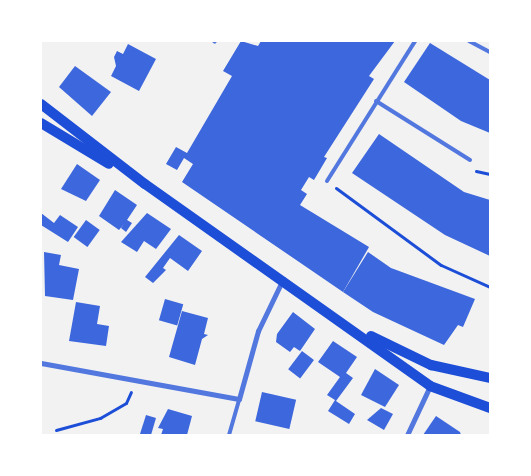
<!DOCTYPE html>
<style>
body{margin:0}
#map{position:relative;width:531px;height:476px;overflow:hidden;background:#f2f2f2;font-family:"Titillium Web",sans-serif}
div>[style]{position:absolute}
.building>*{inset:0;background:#3d67dc;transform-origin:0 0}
.path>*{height:3px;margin:-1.5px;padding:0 1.5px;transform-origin:1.5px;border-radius:1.5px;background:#1d4ed8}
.service>*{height:4px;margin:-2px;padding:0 2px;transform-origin:2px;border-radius:2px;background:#5277de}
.minor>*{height:5px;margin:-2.5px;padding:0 2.5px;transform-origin:2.5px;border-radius:2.5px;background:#5277de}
.secondary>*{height:10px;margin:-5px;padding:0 5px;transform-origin:5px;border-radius:5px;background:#1d4ed8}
span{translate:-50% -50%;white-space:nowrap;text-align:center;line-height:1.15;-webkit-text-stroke:4px #fff;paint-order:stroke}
.frame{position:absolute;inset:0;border:42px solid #fff;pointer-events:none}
</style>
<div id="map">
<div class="building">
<i style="clip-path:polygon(241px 41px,258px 46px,261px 41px,395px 41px,369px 76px,374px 79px,324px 157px,327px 158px,314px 180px,309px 177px,301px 190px,307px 194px,300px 205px,369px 247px,343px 292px,182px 182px,193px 164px,184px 158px,177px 170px,166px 164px,176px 147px,187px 153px,232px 76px,223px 71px)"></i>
<i style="clip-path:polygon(430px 43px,490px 80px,490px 133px,461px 121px,404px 82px)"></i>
<i style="clip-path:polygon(128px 44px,156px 59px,139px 91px,111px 76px,116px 66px,114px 57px,117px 51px,123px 54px)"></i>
<i style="clip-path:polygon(75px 66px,111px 92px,92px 116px,59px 87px)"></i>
<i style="clip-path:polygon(379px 134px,464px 192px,490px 200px,490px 256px,445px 235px,352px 173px)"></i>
<i style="clip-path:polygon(77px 164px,100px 180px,86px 201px,61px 189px)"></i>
<i style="clip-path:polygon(115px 190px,137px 205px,127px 220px,132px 223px,126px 232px,121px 228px,124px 224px,119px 230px,99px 216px)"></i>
<i style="clip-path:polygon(41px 213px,54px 223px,60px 215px,78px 227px,68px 242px,41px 225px)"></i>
<i style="clip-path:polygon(147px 213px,171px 229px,156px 249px,144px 241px,137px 252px,121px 242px)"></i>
<i style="left:86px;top:220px;width:17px;height:21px;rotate:36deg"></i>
<i style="clip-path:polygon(179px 235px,202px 251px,188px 271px,170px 258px,163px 268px,166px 270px,153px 283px,145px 277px)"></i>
<i style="clip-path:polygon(44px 252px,61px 255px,59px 265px,79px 269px,73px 300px,45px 296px)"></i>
<i style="clip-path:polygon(368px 252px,391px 268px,475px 299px,463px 327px,458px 325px,444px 345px,373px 312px,343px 292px)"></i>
<i style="left:165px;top:299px;width:19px;height:22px;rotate:16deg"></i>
<i style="clip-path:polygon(76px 302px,100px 306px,97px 324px,109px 326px,106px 346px,69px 341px)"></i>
<i style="clip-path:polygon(182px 311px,208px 318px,204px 334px,208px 335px,202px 339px,195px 365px,169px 357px)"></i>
<i style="clip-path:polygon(293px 312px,315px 329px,300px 351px,294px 347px,290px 352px,276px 342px,277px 334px)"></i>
<i style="clip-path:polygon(333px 341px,357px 357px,346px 373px,353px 378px,336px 401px,355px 414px,349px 424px,328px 411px,335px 400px,327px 395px,340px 377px,318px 362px)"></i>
<i style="left:302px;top:351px;width:15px;height:23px;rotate:37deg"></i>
<i style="clip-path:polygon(375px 369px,399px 385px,385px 407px,361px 395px)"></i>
<i style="left:262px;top:392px;width:35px;height:30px;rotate:13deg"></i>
<i style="clip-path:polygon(381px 408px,393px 414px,384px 430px,367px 420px)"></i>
<i style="clip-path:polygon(168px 409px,192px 416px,187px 435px,161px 435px,163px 429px,158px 428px)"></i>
<i style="clip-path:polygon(146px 415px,156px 418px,151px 435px,140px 434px)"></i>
<i style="clip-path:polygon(436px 416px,460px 432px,461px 435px,423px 435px)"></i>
</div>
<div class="path">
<i style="left:476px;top:171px;width:14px;rotate:12deg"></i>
<i style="left:336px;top:188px;width:130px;rotate:36.3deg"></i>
<i style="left:441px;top:265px;width:54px;rotate:24.2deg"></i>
<i style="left:56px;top:430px;width:46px;rotate:-15.3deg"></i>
<i style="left:100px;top:418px;width:30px;rotate:-30deg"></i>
<i style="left:126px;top:403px;width:12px;rotate:-66deg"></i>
</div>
<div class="service">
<i style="left:214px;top:41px;width:1px;rotate:45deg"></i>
<i style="left:469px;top:41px;width:24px;rotate:28deg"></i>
<i style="left:376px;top:101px;width:111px;rotate:32.1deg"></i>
<i style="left:327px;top:181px;width:165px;rotate:-57.8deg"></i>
<i style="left:229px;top:435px;width:37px;rotate:-74deg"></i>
</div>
<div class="minor">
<i style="left:41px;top:363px;width:201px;rotate:10.3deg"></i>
<i style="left:239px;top:399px;width:71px;rotate:-74.4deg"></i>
<i style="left:258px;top:331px;width:58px;rotate:-64.3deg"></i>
<i style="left:407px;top:435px;width:54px;rotate:-64.9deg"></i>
</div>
<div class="secondary">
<i style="left:41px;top:104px;width:131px;rotate:37.6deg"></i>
<i style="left:145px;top:184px;width:349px;rotate:35.3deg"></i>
<i style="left:430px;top:386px;width:64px;rotate:20.1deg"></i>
<i style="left:41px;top:123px;width:79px;rotate:31.1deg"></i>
<i style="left:371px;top:336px;width:67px;rotate:25.8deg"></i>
<i style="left:431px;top:365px;width:60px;rotate:12.4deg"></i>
</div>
<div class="frame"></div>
</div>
